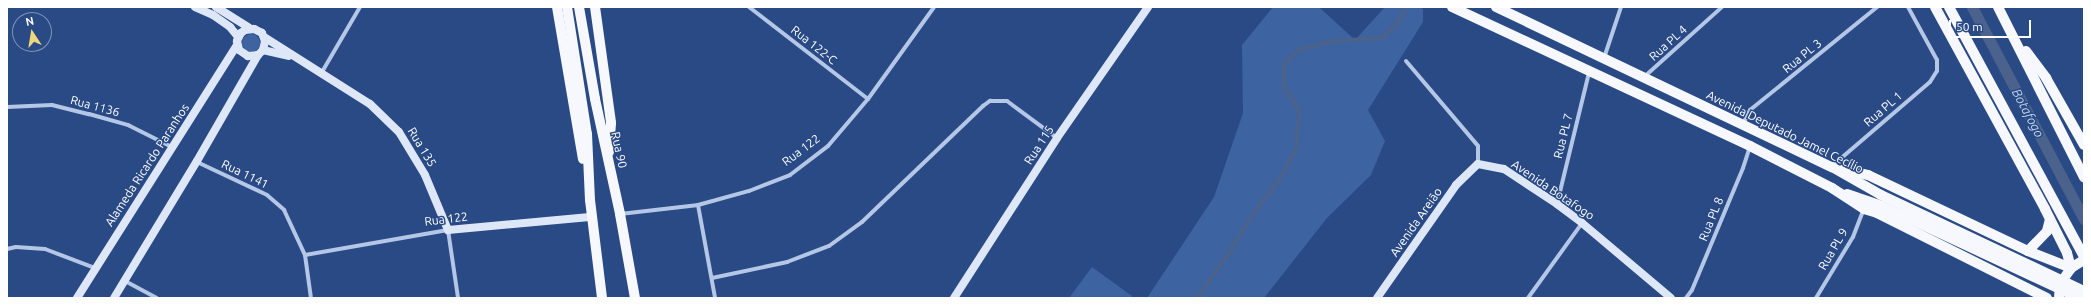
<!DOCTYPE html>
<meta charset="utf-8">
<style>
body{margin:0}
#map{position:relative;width:2091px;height:305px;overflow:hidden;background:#294a85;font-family:Ubuntu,sans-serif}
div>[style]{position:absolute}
.green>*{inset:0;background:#3e63a1}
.round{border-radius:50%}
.stream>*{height:3.5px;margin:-1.75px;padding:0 1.75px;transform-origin:1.75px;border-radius:1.75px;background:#4b628c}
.canal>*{height:11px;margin:-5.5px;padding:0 5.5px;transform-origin:5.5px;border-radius:5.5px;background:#4b628c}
.street>*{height:4px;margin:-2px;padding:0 2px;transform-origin:2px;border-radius:2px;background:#b4c7e7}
.secondary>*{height:8px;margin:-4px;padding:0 4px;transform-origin:4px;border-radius:4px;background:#dee7f7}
.primary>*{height:10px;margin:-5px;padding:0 5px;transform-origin:5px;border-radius:5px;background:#f6f8fe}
.primary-bridge>*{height:10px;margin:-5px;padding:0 5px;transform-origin:5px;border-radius:5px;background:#f6f8fe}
span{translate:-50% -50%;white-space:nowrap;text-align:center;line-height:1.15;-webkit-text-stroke:3px #294a85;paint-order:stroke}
.street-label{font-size:12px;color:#fff}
.water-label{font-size:13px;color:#c0d2ef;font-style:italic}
.frame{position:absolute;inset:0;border:8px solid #fff;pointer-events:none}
.north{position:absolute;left:12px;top:12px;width:40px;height:40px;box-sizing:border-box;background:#294a85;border:1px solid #7f92b6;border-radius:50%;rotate:348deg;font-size:11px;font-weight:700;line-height:16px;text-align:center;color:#fff}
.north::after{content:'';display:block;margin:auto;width:14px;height:18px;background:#eed67c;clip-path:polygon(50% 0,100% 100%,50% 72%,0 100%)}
.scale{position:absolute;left:1949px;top:20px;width:82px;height:18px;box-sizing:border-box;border:2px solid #fff;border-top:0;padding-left:5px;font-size:12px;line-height:14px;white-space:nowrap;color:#fff;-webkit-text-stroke:3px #294a85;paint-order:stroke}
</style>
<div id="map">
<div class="green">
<i style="clip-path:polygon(1273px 7px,1319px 7px,1355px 40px,1385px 7px,1419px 7px,1423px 9px,1423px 22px,1368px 110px,1385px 141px,1371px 175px,1327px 218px,1264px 298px,1147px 298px,1214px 197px,1243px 113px,1242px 45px)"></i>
<i class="round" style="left:242px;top:34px;width:18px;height:18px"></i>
<i style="clip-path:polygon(1092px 267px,1132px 296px,1130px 298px,1069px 298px)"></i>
</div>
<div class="stream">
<i style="left:1197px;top:298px;width:53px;rotate:-54.2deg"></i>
<i style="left:1228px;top:255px;width:48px;rotate:-58.6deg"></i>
<i style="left:1253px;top:214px;width:41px;rotate:-52deg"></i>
<i style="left:1278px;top:182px;width:38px;rotate:-61deg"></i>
<i style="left:1296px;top:149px;width:38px;rotate:-85deg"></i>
<i style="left:1299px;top:111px;width:28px;rotate:-122deg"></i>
<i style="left:1284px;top:87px;width:23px;rotate:-90deg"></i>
<i style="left:1284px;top:64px;width:21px;rotate:-43deg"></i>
<i style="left:1299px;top:50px;width:35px;rotate:-15deg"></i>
<i style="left:1333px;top:41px;width:49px;rotate:-3.5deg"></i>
<i style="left:1382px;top:38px;width:15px;rotate:-42deg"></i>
<i style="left:1393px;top:28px;width:25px;rotate:-56deg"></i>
</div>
<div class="canal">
<i style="left:1972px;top:7px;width:240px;rotate:62.2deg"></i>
</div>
<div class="street">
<i style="left:749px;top:7px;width:150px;rotate:37.7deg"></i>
<i style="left:1604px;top:58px;width:54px;rotate:-71.6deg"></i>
<i style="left:1406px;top:61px;width:111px;rotate:49.7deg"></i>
<i style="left:1478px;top:146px;width:18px;rotate:90deg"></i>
<i style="left:322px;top:72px;width:75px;rotate:-59.7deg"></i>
<i style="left:1644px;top:77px;width:105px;rotate:-41.9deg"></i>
<i style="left:7px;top:107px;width:45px;rotate:-2.5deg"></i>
<i style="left:52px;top:105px;width:38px;rotate:14deg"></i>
<i style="left:89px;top:114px;width:41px;rotate:15.8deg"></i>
<i style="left:128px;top:125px;width:49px;rotate:26.6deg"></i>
<i style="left:1743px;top:124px;width:16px;rotate:-63deg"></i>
<i style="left:1750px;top:110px;width:164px;rotate:-39deg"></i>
<i style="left:197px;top:162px;width:77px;rotate:25.2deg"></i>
<i style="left:267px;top:195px;width:23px;rotate:41deg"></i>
<i style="left:284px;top:210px;width:50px;rotate:65deg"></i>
<i style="left:305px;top:255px;width:43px;rotate:82.1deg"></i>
<i style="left:1832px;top:166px;width:129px;rotate:-40.6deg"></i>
<i style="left:1930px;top:82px;width:13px;rotate:-58deg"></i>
<i style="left:1937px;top:71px;width:11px;rotate:-90deg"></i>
<i style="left:1937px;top:60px;width:60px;rotate:-118.7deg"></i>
<i style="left:1557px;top:204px;width:135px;rotate:-76.3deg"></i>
<i style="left:698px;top:205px;width:95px;rotate:79.6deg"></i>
<i style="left:620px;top:214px;width:79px;rotate:-6.6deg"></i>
<i style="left:698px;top:205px;width:53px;rotate:-15.4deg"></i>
<i style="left:749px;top:191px;width:44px;rotate:-21.3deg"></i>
<i style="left:790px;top:175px;width:48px;rotate:-37.3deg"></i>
<i style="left:828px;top:146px;width:62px;rotate:-49.6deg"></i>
<i style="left:868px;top:99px;width:113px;rotate:-54.3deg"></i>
<i style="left:7px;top:249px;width:9px;rotate:-13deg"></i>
<i style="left:16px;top:247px;width:29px;rotate:4deg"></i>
<i style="left:45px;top:249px;width:53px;rotate:20.8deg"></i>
<i style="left:305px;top:255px;width:145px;rotate:-9.9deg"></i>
<i style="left:448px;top:230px;width:69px;rotate:81.6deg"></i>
<i style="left:712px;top:278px;width:77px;rotate:-12deg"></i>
<i style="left:787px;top:262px;width:45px;rotate:-20.9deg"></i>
<i style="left:829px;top:246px;width:41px;rotate:-36deg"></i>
<i style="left:862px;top:222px;width:168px;rotate:-43.8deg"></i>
<i style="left:983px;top:106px;width:9px;rotate:-36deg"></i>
<i style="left:990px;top:101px;width:17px"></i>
<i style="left:1007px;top:101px;width:62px;rotate:36.5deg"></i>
<i style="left:125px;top:281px;width:36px;rotate:28deg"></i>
<i style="left:1528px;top:298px;width:92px;rotate:-54.2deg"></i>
<i style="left:1686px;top:298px;width:10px;rotate:-53deg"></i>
<i style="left:1692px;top:290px;width:132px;rotate:-67.3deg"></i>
<i style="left:1743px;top:168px;width:23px;rotate:-72deg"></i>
<i style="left:1816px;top:298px;width:71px;rotate:-58.8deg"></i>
<i style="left:1853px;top:237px;width:30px;rotate:-69deg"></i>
</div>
<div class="secondary">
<i style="left:195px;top:7px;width:20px;rotate:24deg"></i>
<i style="left:213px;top:15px;width:21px;rotate:35deg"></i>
<i style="left:230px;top:27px;width:13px;rotate:51deg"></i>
<i style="left:216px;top:7px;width:39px;rotate:32deg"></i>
<i style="left:264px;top:37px;width:125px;rotate:32.3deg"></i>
<i style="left:370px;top:104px;width:40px;rotate:44deg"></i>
<i style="left:399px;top:132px;width:50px;rotate:58.8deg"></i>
<i style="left:425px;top:175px;width:60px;rotate:67.3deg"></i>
<i style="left:448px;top:230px;width:145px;rotate:-5.2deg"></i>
<i style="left:263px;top:50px;width:26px;rotate:13deg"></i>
<i style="left:77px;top:298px;width:299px;rotate:-57.7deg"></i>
<i style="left:114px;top:298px;width:160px;rotate:-58.8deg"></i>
<i style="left:197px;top:161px;width:122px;rotate:-60.1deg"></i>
<i style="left:258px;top:55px;width:7px;rotate:-45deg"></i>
<i style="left:263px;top:50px;width:9px;rotate:-77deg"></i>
<i style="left:265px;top:41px;width:9px;rotate:-111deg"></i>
<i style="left:262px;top:33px;width:9px;rotate:-153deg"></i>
<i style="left:254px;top:29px;width:9px;rotate:174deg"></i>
<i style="left:245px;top:30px;width:5px;rotate:143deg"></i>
<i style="left:241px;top:33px;width:9px;rotate:117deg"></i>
<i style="left:237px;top:41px;width:9px;rotate:77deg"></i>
<i style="left:239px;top:50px;width:11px;rotate:34deg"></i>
<i style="left:248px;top:56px;width:10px;rotate:-6deg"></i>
<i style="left:954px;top:298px;width:190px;rotate:-57.2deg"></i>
<i style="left:1057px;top:138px;width:160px;rotate:-55.2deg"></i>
<i style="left:1377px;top:298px;width:138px;rotate:-55deg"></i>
<i style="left:1456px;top:185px;width:30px;rotate:-44deg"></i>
<i style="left:1478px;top:164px;width:26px;rotate:11deg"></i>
<i style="left:1504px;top:169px;width:64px;rotate:33.4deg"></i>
<i style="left:1557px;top:204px;width:31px;rotate:37deg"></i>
<i style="left:1582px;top:223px;width:116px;rotate:40.1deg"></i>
</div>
<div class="primary">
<i style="left:557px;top:7px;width:154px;rotate:80.3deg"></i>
<i style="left:567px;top:7px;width:129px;rotate:81.1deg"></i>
<i style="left:587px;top:134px;width:66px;rotate:87.4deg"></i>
<i style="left:590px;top:200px;width:99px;rotate:83deg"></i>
<i style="left:579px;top:7px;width:93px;rotate:80.1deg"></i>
<i style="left:595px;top:99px;width:118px;rotate:77.7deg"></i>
<i style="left:620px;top:214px;width:85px;rotate:79.9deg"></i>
<i style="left:595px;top:7px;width:117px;rotate:82.1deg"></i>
<i style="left:611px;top:123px;width:29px;rotate:94deg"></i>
<i style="left:1452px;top:7px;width:329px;rotate:25deg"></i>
<i style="left:1750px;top:146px;width:92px;rotate:27.1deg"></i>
<i style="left:1832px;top:188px;width:38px;rotate:33deg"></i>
<i style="left:1864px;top:209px;width:14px;rotate:17deg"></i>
<i style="left:1877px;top:213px;width:190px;rotate:26.6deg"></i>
<i style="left:1496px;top:7px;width:372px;rotate:25.5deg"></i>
<i style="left:1832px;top:167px;width:56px;rotate:29.7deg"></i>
<i style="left:1935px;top:7px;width:230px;rotate:61.4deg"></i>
<i style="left:2045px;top:209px;width:49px;rotate:63.4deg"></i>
<i style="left:2067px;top:253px;width:16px;rotate:75deg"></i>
<i style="left:1949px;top:7px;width:284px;rotate:61.6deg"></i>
<i style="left:1998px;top:7px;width:191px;rotate:63.2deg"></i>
<i style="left:2026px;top:51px;width:34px;rotate:53deg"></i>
<i style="left:2046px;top:78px;width:77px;rotate:60.4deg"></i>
<i style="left:1844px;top:169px;width:25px;rotate:14deg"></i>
<i style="left:1868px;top:175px;width:177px;rotate:25.4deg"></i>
<i style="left:2028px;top:251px;width:46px;rotate:21.6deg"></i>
<i style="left:1847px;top:194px;width:37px;rotate:19deg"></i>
<i style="left:2028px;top:251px;width:28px;rotate:-46deg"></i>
<i style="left:2047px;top:231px;width:12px;rotate:-76deg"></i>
<i style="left:2059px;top:298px;width:14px;rotate:-86deg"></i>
<i style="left:2060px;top:284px;width:19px;rotate:-55deg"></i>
<i style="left:2071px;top:268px;width:15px;rotate:-32deg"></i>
</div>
<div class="primary-bridge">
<i style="left:1881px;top:195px;width:225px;rotate:25.3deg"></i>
<i style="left:1882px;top:206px;width:217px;rotate:25deg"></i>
</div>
<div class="street-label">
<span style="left:1668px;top:43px;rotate:-42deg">Rua PL 4</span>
<span style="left:814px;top:45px;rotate:38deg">Rua 122-C</span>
<span style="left:1802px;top:56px;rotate:-39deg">Rua PL 3</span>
<span style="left:95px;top:106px;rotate:15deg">Rua 1136</span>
<span style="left:1883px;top:109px;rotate:-41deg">Rua PL 1</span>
<span style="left:1785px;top:132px;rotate:26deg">Avenida Deputado Jamel Cecílio</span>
<span style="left:1563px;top:136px;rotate:-76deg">Rua PL 7</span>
<span style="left:1039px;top:145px;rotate:-57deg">Rua 115</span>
<span style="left:422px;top:147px;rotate:59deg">Rua 135</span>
<span style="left:619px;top:150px;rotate:78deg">Rua 90</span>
<span style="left:801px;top:150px;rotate:-37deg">Rua 122</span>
<span style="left:147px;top:165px;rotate:-57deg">Alameda Ricardo Paranhos</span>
<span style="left:245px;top:174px;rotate:26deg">Rua 1141</span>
<span style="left:1553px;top:190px;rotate:34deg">Avenida Botafogo</span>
<span style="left:446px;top:219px;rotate:-7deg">Rua 122</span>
<span style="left:1711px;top:219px;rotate:-68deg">Rua PL 8</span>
<span style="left:1416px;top:222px;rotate:-55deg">Avenida Areião</span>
<span style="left:1833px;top:249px;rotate:-60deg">Rua PL 9</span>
</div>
<div class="water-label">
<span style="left:2028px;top:113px;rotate:62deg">Botafogo</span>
</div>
<div class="frame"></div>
<div class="north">N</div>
<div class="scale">50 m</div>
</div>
